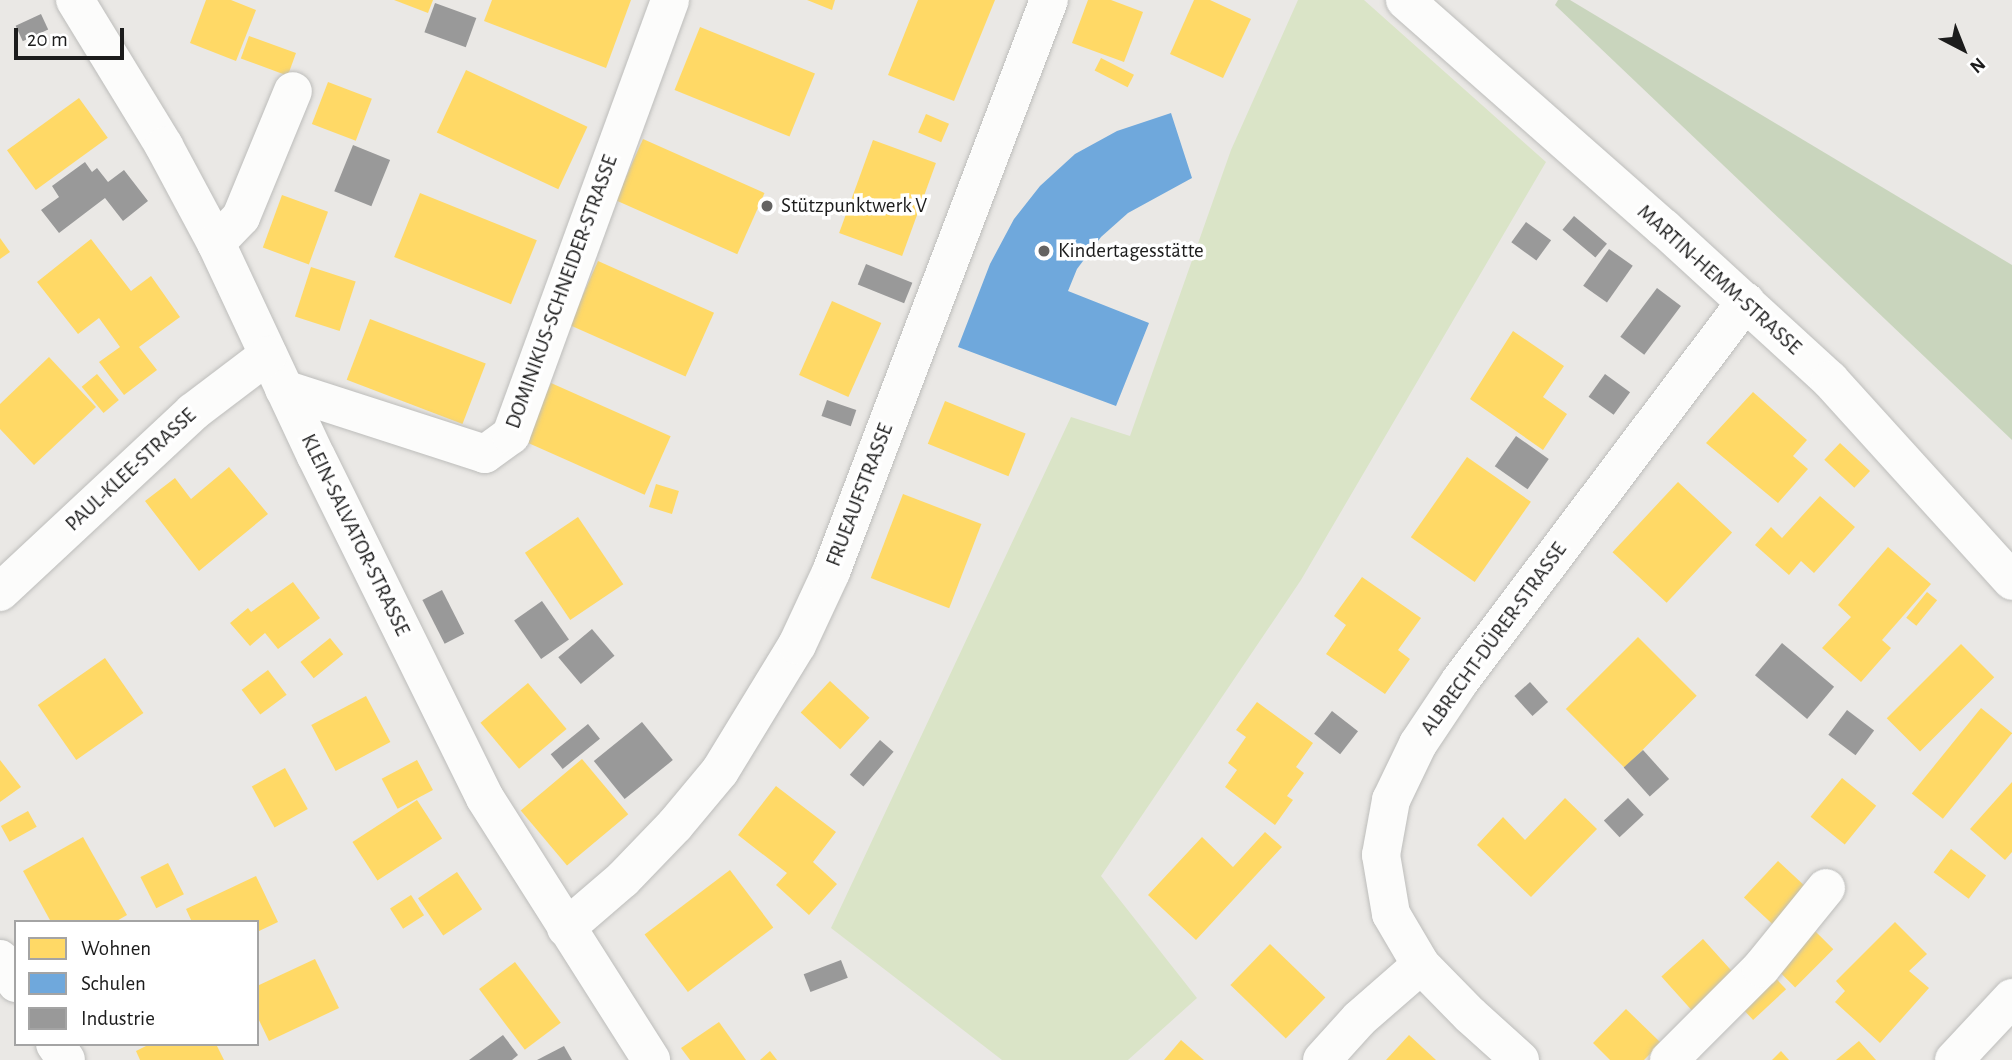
<!DOCTYPE html>
<meta charset="utf-8">
<style>
body{margin:0}
#map{position:relative;width:2012px;height:1060px;overflow:hidden;background:#eae8e5;font-family:"Alegreya Sans",sans-serif}
div>[style]{position:absolute}
.grass>*{inset:0;background:#dae4c7}
.forest>*{inset:0;background:#c9d5bd}
.homes>*{inset:0;background:#ffd966;transform-origin:0 0}
.schools>*{inset:0;background:#6fa8dc}
.industry>*{inset:0;background:#999;transform-origin:0 0}
.roads{filter:drop-shadow(0 0 2px #bdbdbb) drop-shadow(0 0 2px #bdbdbb)}
.minor>*{height:38px;margin:-19px;padding:0 19px;transform-origin:19px;border-radius:19px;background:#fcfcfb}
.dots>*{width:19px;height:19px;translate:-50% -50%;box-sizing:border-box;border:4px solid #fff;border-radius:50%}
span{translate:-50% -50%;white-space:nowrap;text-align:center;line-height:1.15;-webkit-text-stroke:7px #fff;paint-order:stroke}
.poi-label{font-size:21px;color:#1c1c1c}
.left{translate:0 -50%;text-align:left}
.street-label{font-size:21px;color:#1c1c1c}
.legend{position:absolute;left:14px;top:920px;width:245px;height:126px;box-sizing:border-box;background:#fff;border:2px solid #a4a4a4;margin:0;padding:9px 12px;list-style:none;font-size:21px;color:#1c1c1c}
.legend li{display:flex;align-items:center;gap:14px;height:35px}
.legend b{width:35px;border:2px solid #a4a4a4}
.north{position:absolute;left:1928px;top:14px;width:70px;height:70px;-webkit-text-stroke:5px #fff;paint-order:stroke;rotate:138deg;font-size:19px;font-weight:700;line-height:28px;text-align:center;color:#1c1c1c}
.north::after{content:'';display:block;margin:auto;width:24px;height:32px;background:#1c1c1c;clip-path:polygon(50% 0,100% 100%,50% 72%,0 100%)}
.scale{position:absolute;left:14px;top:28px;width:110px;height:32px;box-sizing:border-box;border:4px solid #1c1c1c;border-top:0;padding-left:9px;font-size:21px;line-height:24px;white-space:nowrap;color:#1c1c1c;-webkit-text-stroke:5px #fff;paint-order:stroke}
</style>
<div id="map">
<div class="grass">
<i style="clip-path:polygon(1298px 0,1364px 0,1546px 162px,1301px 580px,1101px 876px,1197px 998px,1128px 1060px,1002px 1060px,831px 928px,1071px 417px,1130px 436px,1231px 150px)"></i>
</div>
<div class="forest">
<i style="clip-path:polygon(1558px 0,1570px 0,2012px 265px,2012px 440px,1555px 5px)"></i>
</div>
<div class="homes">
<i style="clip-path:polygon(206px 0,231px 0,256px 10px,236px 61px,190px 43px)"></i>
<i style="clip-path:polygon(394px 0,433px 0,428px 13px)"></i>
<i style="clip-path:polygon(492px 0,631px 0,606px 68px,484px 21px)"></i>
<i style="clip-path:polygon(807px 0,835px 0,832px 10px)"></i>
<i style="clip-path:polygon(918px 0,995px 0,954px 101px,888px 75px)"></i>
<i style="clip-path:polygon(1088px 0,1111px 0,1143px 12px,1124px 62px,1072px 43px)"></i>
<i style="clip-path:polygon(1194px 0,1210px 0,1251px 19px,1223px 78px,1170px 54px)"></i>
<i style="left:700px;top:27px;width:124px;height:68px;rotate:22deg"></i>
<i style="left:249px;top:36px;width:50px;height:24px;rotate:20deg"></i>
<i style="left:1101px;top:58px;width:37px;height:14px;rotate:27deg"></i>
<i style="left:466px;top:70px;width:134px;height:69px;rotate:25deg"></i>
<i style="left:328px;top:82px;width:47px;height:45px;rotate:21deg"></i>
<i style="left:79px;top:98px;width:49px;height:89px;rotate:54deg"></i>
<i style="left:926px;top:114px;width:25px;height:20px;rotate:23deg"></i>
<i style="left:643px;top:139px;width:133px;height:67px;rotate:24deg"></i>
<i style="left:873px;top:140px;width:67px;height:99px;rotate:20deg"></i>
<i style="left:420px;top:193px;width:126px;height:69px;rotate:22deg"></i>
<i style="left:282px;top:195px;width:49px;height:56px;rotate:20deg"></i>
<i style="clip-path:polygon(0 238px,10px 252px,0 259px)"></i>
<i style="clip-path:polygon(91px 239px,131px 291px,151px 276px,180px 317px,139px 347px,157px 370px,124px 395px,99px 362px,120px 347px,99px 318px,78px 334px,37px 282px)"></i>
<i style="left:598px;top:261px;width:127px;height:70px;rotate:24deg"></i>
<i style="left:311px;top:267px;width:47px;height:52px;rotate:18deg"></i>
<i style="left:832px;top:301px;width:54px;height:81px;rotate:24deg"></i>
<i style="left:370px;top:319px;width:124px;height:65px;rotate:21deg"></i>
<i style="clip-path:polygon(1513px 331px,1564px 366px,1543px 397px,1567px 414px,1543px 450px,1470px 399px)"></i>
<i style="clip-path:polygon(49px 357px,96px 407px,34px 465px,0 429px,0 404px)"></i>
<i style="left:97px;top:374px;width:34px;height:20px;rotate:50deg"></i>
<i style="left:551px;top:383px;width:131px;height:64px;rotate:24deg"></i>
<i style="clip-path:polygon(1753px 392px,1807px 440px,1793px 456px,1808px 469px,1778px 503px,1706px 443px)"></i>
<i style="left:945px;top:401px;width:87px;height:46px;rotate:22deg"></i>
<i style="left:1840px;top:443px;width:41px;height:23px;rotate:43deg"></i>
<i style="left:1467px;top:457px;width:78px;height:98px;rotate:35deg"></i>
<i style="clip-path:polygon(229px 467px,268px 514px,199px 571px,145px 501px,175px 478px,191px 499px)"></i>
<i style="left:1678px;top:482px;width:74px;height:96px;rotate:43deg"></i>
<i style="left:656px;top:484px;width:24px;height:24px;rotate:17deg"></i>
<i style="left:903px;top:494px;width:84px;height:90px;rotate:21deg"></i>
<i style="clip-path:polygon(1820px 496px,1855px 527px,1814px 573px,1801px 561px,1789px 575px,1755px 545px,1771px 527px,1782px 538px)"></i>
<i style="left:578px;top:517px;width:81px;height:64px;rotate:56deg"></i>
<i style="clip-path:polygon(1888px 547px,1931px 584px,1882px 640px,1891px 648px,1861px 682px,1822px 648px,1851px 617px,1838px 605px)"></i>
<i style="clip-path:polygon(1362px 577px,1421px 618px,1398px 650px,1410px 659px,1385px 694px,1326px 654px,1346px 625px,1334px 616px)"></i>
<i style="clip-path:polygon(293px 582px,320px 618px,278px 649px,265px 633px,250px 646px,230px 623px,248px 608px,251px 612px)"></i>
<i style="left:1927px;top:592px;width:13px;height:33px;rotate:39deg"></i>
<i style="left:1638px;top:637px;width:83px;height:102px;rotate:45deg"></i>
<i style="left:330px;top:638px;width:21px;height:38px;rotate:51deg"></i>
<i style="left:1961px;top:644px;width:47px;height:105px;rotate:45deg"></i>
<i style="left:105px;top:658px;width:67px;height:82px;rotate:55deg"></i>
<i style="left:268px;top:670px;width:31px;height:33px;rotate:53deg"></i>
<i style="left:830px;top:681px;width:54px;height:43px;rotate:43deg"></i>
<i style="left:528px;top:683px;width:60px;height:62px;rotate:50deg"></i>
<i style="left:366px;top:696px;width:52px;height:62px;rotate:62deg"></i>
<i style="clip-path:polygon(1257px 702px,1313px 743px,1296px 767px,1304px 773px,1287px 796px,1293px 800px,1275px 825px,1225px 787px,1237px 770px,1228px 763px,1246px 737px,1236px 730px)"></i>
<i style="left:1981px;top:708px;width:40px;height:110px;rotate:39deg"></i>
<i style="left:582px;top:759px;width:72px;height:80px;rotate:50deg"></i>
<i style="clip-path:polygon(0 760px,21px 787px,0 802px)"></i>
<i style="left:417px;top:760px;width:34px;height:40px;rotate:62deg"></i>
<i style="left:285px;top:768px;width:47px;height:38px;rotate:61deg"></i>
<i style="left:1842px;top:778px;width:44px;height:50px;rotate:39deg"></i>
<i style="clip-path:polygon(2012px 782px,2012px 852px,2005px 860px,1970px 829px)"></i>
<i style="clip-path:polygon(776px 786px,836px 832px,813px 862px,837px 884px,809px 915px,776px 885px,787px 873px,738px 835px)"></i>
<i style="clip-path:polygon(1565px 798px,1597px 829px,1531px 897px,1477px 845px,1503px 817px,1525px 840px)"></i>
<i style="left:417px;top:800px;width:46px;height:77px;rotate:57deg"></i>
<i style="left:28px;top:811px;width:18px;height:31px;rotate:61deg"></i>
<i style="clip-path:polygon(1265px 832px,1282px 847px,1196px 940px,1148px 895px,1202px 837px,1233px 867px)"></i>
<i style="clip-path:polygon(83px 837px,127px 915px,115px 922px,51px 922px,23px 871px)"></i>
<i style="left:1951px;top:849px;width:44px;height:29px;rotate:37deg"></i>
<i style="left:1778px;top:861px;width:47px;height:50px;rotate:43deg"></i>
<i style="left:168px;top:863px;width:35px;height:31px;rotate:63deg"></i>
<i style="left:730px;top:870px;width:72px;height:107px;rotate:53deg"></i>
<i style="left:457px;top:872px;width:45px;height:47px;rotate:56deg"></i>
<i style="clip-path:polygon(256px 876px,278px 922px,257px 932px,257px 922px,192px 922px,186px 909px)"></i>
<i style="left:411px;top:895px;width:24px;height:25px;rotate:57deg"></i>
<i style="clip-path:polygon(1895px 922px,1927px 954px,1909px 971px,1929px 988px,1880px 1043px,1835px 1002px,1845px 991px,1836px 981px)"></i>
<i style="left:1810px;top:926px;width:33px;height:54px;rotate:45deg"></i>
<i style="left:1703px;top:939px;width:47px;height:56px;rotate:48deg"></i>
<i style="left:1270px;top:944px;width:77px;height:57px;rotate:44deg"></i>
<i style="clip-path:polygon(315px 959px,339px 1008px,269px 1041px,257px 1016px,257px 986px)"></i>
<i style="left:515px;top:962px;width:76px;height:45px;rotate:53deg"></i>
<i style="left:1769px;top:971px;width:25px;height:45px;rotate:47deg"></i>
<i style="clip-path:polygon(1626px 1009px,1661px 1043px,1644px 1060px,1610px 1060px,1593px 1043px)"></i>
<i style="clip-path:polygon(719px 1022px,746px 1060px,690px 1060px,681px 1048px)"></i>
<i style="clip-path:polygon(1409px 1035px,1436px 1060px,1386px 1060px)"></i>
<i style="clip-path:polygon(1181px 1040px,1204px 1060px,1164px 1060px)"></i>
<i style="clip-path:polygon(1859px 1041px,1876px 1060px,1836px 1060px)"></i>
<i style="clip-path:polygon(150px 1044px,216px 1044px,224px 1060px,140px 1060px,136px 1051px)"></i>
<i style="clip-path:polygon(770px 1051px,777px 1060px,760px 1060px)"></i>
<i style="clip-path:polygon(1781px 1051px,1789px 1060px,1772px 1060px)"></i>
</div>
<div class="schools">
<i style="clip-path:polygon(1171px 113px,1192px 178px,1128px 213px,1101px 237px,1077px 269px,1068px 291px,1149px 323px,1116px 406px,958px 347px,990px 264px,1014px 219px,1040px 186px,1075px 154px,1117px 131px)"></i>
</div>
<div class="industry">
<i style="left:435px;top:3px;width:44px;height:31px;rotate:20deg"></i>
<i style="left:41px;top:14px;width:17px;height:28px;rotate:65deg"></i>
<i style="left:353px;top:145px;width:40px;height:50px;rotate:22deg"></i>
<i style="clip-path:polygon(85px 162px,92px 172px,97px 168px,108px 182px,124px 170px,148px 201px,123px 221px,105px 198px,59px 233px,41px 210px,59px 197px,52px 186px)"></i>
<i style="left:1574px;top:216px;width:43px;height:18px;rotate:40deg"></i>
<i style="left:1526px;top:222px;width:31px;height:25px;rotate:36deg"></i>
<i style="left:1609px;top:249px;width:29px;height:45px;rotate:35deg"></i>
<i style="left:866px;top:264px;width:50px;height:22px;rotate:22deg"></i>
<i style="left:1657px;top:288px;width:30px;height:61px;rotate:37deg"></i>
<i style="left:1605px;top:374px;width:31px;height:28px;rotate:36deg"></i>
<i style="left:827px;top:400px;width:31px;height:17px;rotate:19deg"></i>
<i style="left:1516px;top:436px;width:40px;height:37px;rotate:35deg"></i>
<i style="left:442px;top:590px;width:49px;height:22px;rotate:63deg"></i>
<i style="left:542px;top:601px;width:47px;height:34px;rotate:55deg"></i>
<i style="left:592px;top:629px;width:35px;height:44px;rotate:50deg"></i>
<i style="left:1782px;top:643px;width:68px;height:42px;rotate:40deg"></i>
<i style="left:1530px;top:682px;width:27px;height:21px;rotate:48deg"></i>
<i style="left:1847px;top:710px;width:34px;height:31px;rotate:37deg"></i>
<i style="left:1332px;top:711px;width:33px;height:29px;rotate:38deg"></i>
<i style="left:642px;top:722px;width:49px;height:62px;rotate:51deg"></i>
<i style="left:588px;top:724px;width:19px;height:48px;rotate:51deg"></i>
<i style="left:880px;top:740px;width:18px;height:46px;rotate:41deg"></i>
<i style="left:1643px;top:750px;width:39px;height:26px;rotate:48deg"></i>
<i style="left:1628px;top:798px;width:23px;height:33px;rotate:47deg"></i>
<i style="left:841px;top:960px;width:19px;height:40px;rotate:69deg"></i>
<i style="clip-path:polygon(503px 1035px,518px 1055px,512px 1060px,469px 1060px)"></i>
<i style="clip-path:polygon(564px 1046px,572px 1060px,537px 1060px)"></i>
</div>
<div class="roads">
<div class="minor">
<i style="left:75px;top:0;width:171px;rotate:58.6deg"></i>
<i style="left:164px;top:146px;width:110px;rotate:61.8deg"></i>
<i style="left:216px;top:243px;width:235px;rotate:64.9deg"></i>
<i style="left:316px;top:456px;width:381px;rotate:63.7deg"></i>
<i style="left:485px;top:798px;width:310px;rotate:57.6deg"></i>
<i style="left:1405px;top:0;width:345px;rotate:41.4deg"></i>
<i style="left:1664px;top:228px;width:225px;rotate:42.5deg"></i>
<i style="left:1830px;top:380px;width:271px;rotate:47.8deg"></i>
<i style="left:216px;top:243px;width:36px;rotate:-46deg"></i>
<i style="left:241px;top:217px;width:136px;rotate:-67.6deg"></i>
<i style="left:284px;top:389px;width:211px;rotate:17.9deg"></i>
<i style="left:485px;top:454px;width:32px;rotate:-36deg"></i>
<i style="left:511px;top:435px;width:463px;rotate:-69.9deg"></i>
<i style="left:0;top:592px;width:264px;rotate:-43deg"></i>
<i style="left:193px;top:412px;width:94px;rotate:-37.2deg"></i>
<i style="left:566px;top:928px;width:75px;rotate:-40.7deg"></i>
<i style="left:623px;top:879px;width:75px;rotate:-46.1deg"></i>
<i style="left:675px;top:825px;width:70px;rotate:-50.2deg"></i>
<i style="left:720px;top:771px;width:148px;rotate:-58.6deg"></i>
<i style="left:797px;top:645px;width:81px;rotate:-65deg"></i>
<i style="left:831px;top:572px;width:612px;rotate:-69.14deg"></i>
<i style="left:0;top:959px;width:29px;rotate:56deg"></i>
<i style="left:55px;top:1044px;width:19px;rotate:55deg"></i>
<i style="left:1322px;top:1060px;width:55px;rotate:-47.9deg"></i>
<i style="left:1359px;top:1019px;width:82px;rotate:-41.1deg"></i>
<i style="left:1520px;top:1060px;width:67px;rotate:-138deg"></i>
<i style="left:1470px;top:1015px;width:70px;rotate:-134.4deg"></i>
<i style="left:1421px;top:965px;width:59px;rotate:-120.5deg"></i>
<i style="left:1391px;top:914px;width:60px;rotate:-99.6deg"></i>
<i style="left:1381px;top:855px;width:56px;rotate:-79.7deg"></i>
<i style="left:1391px;top:800px;width:62px;rotate:-64.3deg"></i>
<i style="left:1418px;top:744px;width:76px;rotate:-56.3deg"></i>
<i style="left:1460px;top:681px;width:475px;rotate:-53deg"></i>
<i style="left:1669px;top:1060px;width:130px;rotate:-45deg"></i>
<i style="left:1761px;top:968px;width:103px;rotate:-50.9deg"></i>
<i style="left:1954px;top:1060px;width:85px;rotate:-46.9deg"></i>
</div>
</div>
<div class="dots">
<i style="left:767px;top:206px;background:#646362"></i>
<i style="left:1044px;top:251px;background:#646362"></i>
</div>
<div class="poi-label">
<span class="left" style="left:781px;top:206px">Stützpunktwerk V</span>
<span class="left" style="left:1058px;top:251px">Kindertagesstätte</span>
</div>
<div class="street-label">
<span style="left:1719px;top:280px;rotate:42deg">MARTIN-HEMM-STRASSE</span>
<span style="left:562px;top:292px;rotate:-70deg">DOMINIKUS-SCHNEIDER-STRASSE</span>
<span style="left:131px;top:470px;rotate:-43deg">PAUL-KLEE-STRASSE</span>
<span style="left:860px;top:495px;rotate:-69deg">FRUEAUFSTRASSE</span>
<span style="left:355px;top:535px;rotate:64deg">KLEIN-SALVATOR-STRASSE</span>
<span style="left:1494px;top:639px;rotate:-54deg">ALBRECHT-DÜRER-STRASSE</span>
</div>
<ul class="legend">
<li><b style="height:19px;background:#ffd966"></b>Wohnen</li>
<li><b style="height:19px;background:#6fa8dc"></b>Schulen</li>
<li><b style="height:19px;background:#999"></b>Industrie</li>
</ul>
<div class="north">N</div>
<div class="scale">20 m</div>
</div>
